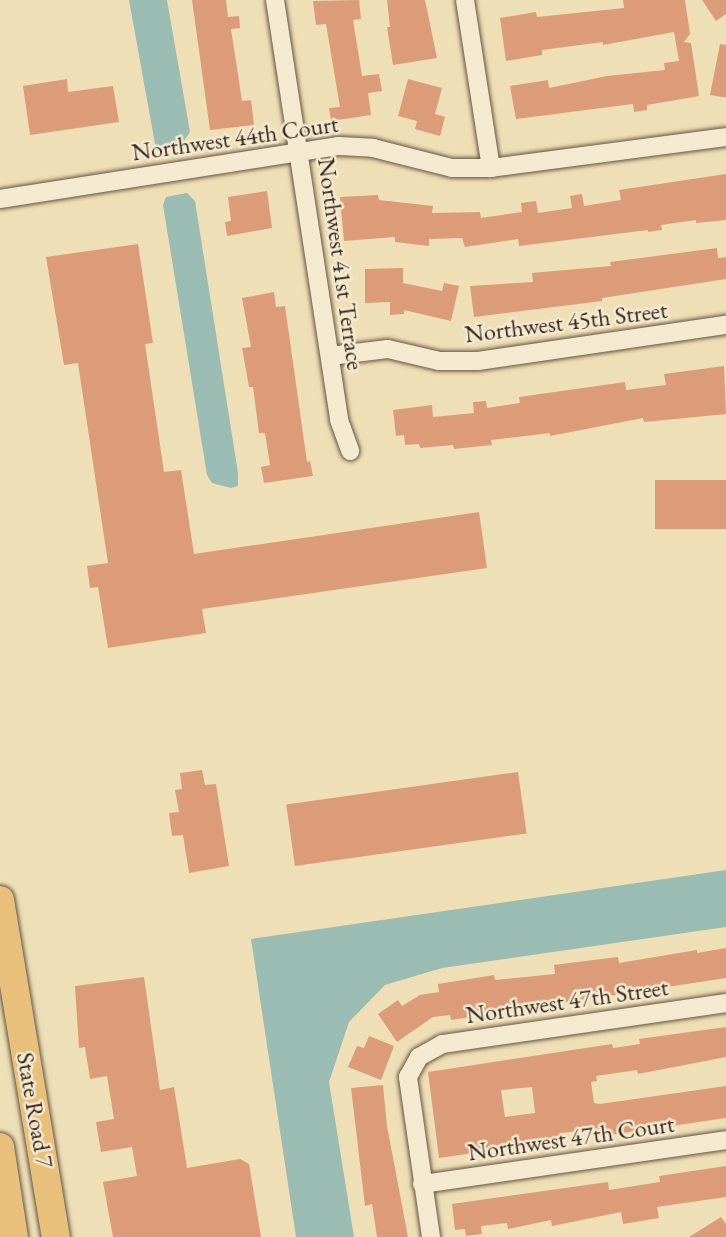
<!DOCTYPE html>
<style>
body{margin:0}
#map{position:relative;width:726px;height:1237px;overflow:hidden;background:#efdfb6;font-family:"EB Garamond",serif}
div>[style]{position:absolute}
.water>*{inset:0;background:#9abcb3}
.building>*{inset:0;background:#dc9c7a;transform-origin:0 0}
.roads{filter:drop-shadow(0 0 2px #635444) drop-shadow(0 0 2px #635444)}
.street>*{height:18px;margin:-9px;padding:0 9px;transform-origin:9px;border-radius:9px;background:#f5ead0}
.primary>*{height:28px;margin:-14px;padding:0 14px;transform-origin:14px;border-radius:14px;background:#e8c07b}
span{translate:-50% -50%;white-space:nowrap;text-align:center;line-height:1.15;-webkit-text-stroke:5px #f5ead0;paint-order:stroke}
.street-label{font-size:24px;color:#34261e}
</style>
<div id="map">
<div class="water">
<i style="clip-path:polygon(129px 0,167px 0,190px 132px,181px 145px,160px 148px,155px 144px)"></i>
<i style="clip-path:polygon(187px 193px,195px 201px,238px 473px,238px 486px,231px 488px,212px 483px,207px 475px,163px 205px,166px 197px)"></i>
<i style="clip-path:polygon(726px 870px,726px 927px,442px 968px,385px 985px,349px 1022px,329px 1082px,354px 1237px,296px 1237px,251px 939px)"></i>
</div>
<div class="building">
<i style="clip-path:polygon(192px 0,226px 0,228px 17px,239px 16px,240px 28px,231px 29px,242px 101px,251px 100px,254px 125px,210px 130px)"></i>
<i style="clip-path:polygon(359px 0,361px 19px,353px 20px,362px 76px,379px 74px,382px 91px,368px 93px,371px 115px,331px 121px,329px 108px,340px 107px,326px 24px,316px 25px,313px 1px)"></i>
<i style="clip-path:polygon(387px 0,425px 0,437px 58px,393px 65px,387px 27px,390px 27px)"></i>
<i style="clip-path:polygon(623px 0,685px 0,690px 34px,684px 42px,691px 43px,699px 96px,647px 105px,647px 110px,634px 112px,633px 104px,516px 119px,510px 86px,548px 80px,549px 88px,607px 76px,665px 70px,664px 63px,679px 61px,674px 32px,603px 45px,603px 42px,542px 50px,542px 55px,506px 61px,500px 18px,536px 12px,537px 17px,624px 8px)"></i>
<i style="clip-path:polygon(702px 0,726px 0,726px 14px,716px 21px)"></i>
<i style="clip-path:polygon(720px 44px,726px 45px,726px 97px,722px 97px,710px 95px)"></i>
<i style="clip-path:polygon(67px 79px,68px 92px,113px 86px,119px 122px,30px 135px,23px 86px)"></i>
<i style="clip-path:polygon(408px 79px,442px 88px,435px 114px,445px 117px,440px 136px,415px 129px,417px 121px,398px 116px)"></i>
<i style="clip-path:polygon(726px 174px,726px 220px,696px 223px,696px 220px,661px 225px,662px 230px,648px 232px,648px 230px,519px 246px,518px 239px,465px 247px,462px 238px,429px 239px,429px 246px,395px 242px,395px 237px,344px 241px,340px 197px,378px 195px,379px 200px,433px 206px,432px 213px,480px 212px,481px 218px,522px 212px,521px 203px,536px 201px,538px 213px,572px 208px,570px 196px,582px 194px,584px 206px,621px 200px,619px 190px)"></i>
<i style="clip-path:polygon(267px 191px,272px 228px,227px 236px,225px 222px,231px 221px,228px 197px)"></i>
<i style="clip-path:polygon(138px 244px,153px 343px,145px 344px,164px 472px,181px 470px,194px 554px,479px 512px,487px 568px,202px 609px,206px 633px,108px 648px,98px 587px,90px 588px,87px 566px,108px 563px,78px 363px,64px 365px,46px 257px)"></i>
<i style="clip-path:polygon(717px 248px,718px 258px,726px 257px,726px 279px,602px 298px,602px 301px,474px 317px,470px 286px,533px 282px,532px 273px,611px 266px,610px 262px)"></i>
<i style="clip-path:polygon(403px 268px,403px 283px,442px 291px,444px 283px,459px 286px,451px 321px,404px 310px,404px 314px,390px 315px,390px 302px,365px 303px,365px 269px)"></i>
<i style="clip-path:polygon(274px 292px,276px 307px,285px 306px,307px 462px,310px 461px,313px 476px,264px 483px,261px 467px,270px 465px,265px 433px,259px 433px,253px 387px,249px 387px,242px 348px,251px 347px,242px 298px)"></i>
<i style="clip-path:polygon(724px 366px,726px 414px,644px 422px,643px 418px,550px 436px,550px 433px,491px 440px,492px 445px,454px 449px,453px 445px,420px 448px,419px 444px,405px 445px,404px 435px,396px 436px,393px 410px,432px 405px,433px 417px,474px 413px,473px 402px,486px 401px,487px 408px,520px 403px,519px 397px,625px 382px,626px 390px,666px 385px,664px 374px)"></i>
<i style="left:726px;top:480px;width:49px;height:71px;rotate:90deg"></i>
<i style="clip-path:polygon(202px 770px,205px 785px,216px 784px,229px 866px,189px 873px,183px 835px,172px 836px,169px 813px,179px 812px,175px 790px,182px 789px,180px 773px)"></i>
<i style="left:518px;top:772px;width:62px;height:234px;rotate:82deg"></i>
<i style="clip-path:polygon(726px 948px,726px 978px,451px 1020px,450px 1015px,433px 1017px,397px 1042px,378px 1014px,398px 1000px,402px 1006px,420px 995px,439px 992px,438px 984px,494px 975px,495px 980px,555px 974px,554px 965px,577px 962px,618px 957px,619px 963px,697px 950px,697px 953px)"></i>
<i style="clip-path:polygon(144px 977px,160px 1090px,174px 1087px,187px 1168px,240px 1159px,249px 1164px,261px 1237px,113px 1237px,103px 1182px,137px 1176px,132px 1147px,101px 1152px,96px 1122px,114px 1119px,107px 1076px,90px 1079px,85px 1047px,79px 1048px,75px 986px)"></i>
<i style="clip-path:polygon(evenodd,726px 1027px,726px 1057px,638px 1074px,637px 1070px,596px 1076px,597px 1081px,591px 1082px,594px 1103px,600px 1104px,726px 1086px,726px 1118px,609px 1135px,588px 1136px,587px 1130px,561px 1133px,562px 1140px,439px 1158px,428px 1072px,612px 1044px,613px 1048px,640px 1044px,639px 1039px,726px 1027px,532px 1087px,535px 1113px,505px 1117px,501px 1090px,532px 1087px)"></i>
<i style="clip-path:polygon(369px 1036px,394px 1046px,381px 1080px,348px 1067px,357px 1046px,364px 1048px)"></i>
<i style="clip-path:polygon(383px 1085px,387px 1126px,408px 1237px,377px 1237px,372px 1204px,365px 1206px,351px 1088px)"></i>
<i style="clip-path:polygon(726px 1166px,726px 1197px,657px 1207px,659px 1218px,623px 1224px,621px 1212px,552px 1226px,551px 1220px,508px 1229px,507px 1223px,481px 1226px,482px 1234px,466px 1236px,465px 1229px,455px 1230px,452px 1204px,608px 1182px,609px 1190px,660px 1182px,659px 1176px)"></i>
<i style="clip-path:polygon(721px 1217px,726px 1224px,726px 1237px,689px 1237px)"></i>
</div>
<div class="roads">
<div class="street">
<i style="left:275px;top:0;width:425px;rotate:81.3deg"></i>
<i style="left:339px;top:420px;width:33px;rotate:70deg"></i>
<i style="left:465px;top:0;width:170px;rotate:81.2deg"></i>
<i style="left:0;top:199px;width:343px;rotate:-8.9deg"></i>
<i style="left:339px;top:146px;width:34px;rotate:3deg"></i>
<i style="left:373px;top:148px;width:81px;rotate:14.2deg"></i>
<i style="left:452px;top:168px;width:39px"></i>
<i style="left:491px;top:168px;width:237px;rotate:-7.5deg"></i>
<i style="left:330px;top:356px;width:58px;rotate:-6.9deg"></i>
<i style="left:388px;top:349px;width:52px;rotate:13.2deg"></i>
<i style="left:439px;top:361px;width:39px"></i>
<i style="left:478px;top:361px;width:251px;rotate:-8.3deg"></i>
<i style="left:422px;top:1184px;width:307px;rotate:-8.2deg"></i>
<i style="left:431px;top:1237px;width:162px;rotate:-98.2deg"></i>
<i style="left:408px;top:1077px;width:23px;rotate:-61deg"></i>
<i style="left:419px;top:1057px;width:26px;rotate:-29deg"></i>
<i style="left:442px;top:1044px;width:287px;rotate:-8.2deg"></i>
</div>
<div class="primary">
<i style="left:0;top:900px;width:342px;rotate:80.6deg"></i>
<i style="left:0;top:1147px;width:91px;rotate:81.2deg"></i>
</div>
</div>
<div class="street-label">
<span style="left:235px;top:138px;rotate:-8deg">Northwest 44th Court</span>
<span style="left:341px;top:264px;rotate:82deg">Northwest 41st Terrace</span>
<span style="left:566px;top:322px;rotate:-7deg">Northwest 45th Street</span>
<span style="left:567px;top:1001px;rotate:-8deg">Northwest 47th Street</span>
<span style="left:35px;top:1110px;rotate:80deg">State Road 7</span>
<span style="left:571px;top:1138px;rotate:-8deg">Northwest 47th Court</span>
</div>
</div>
